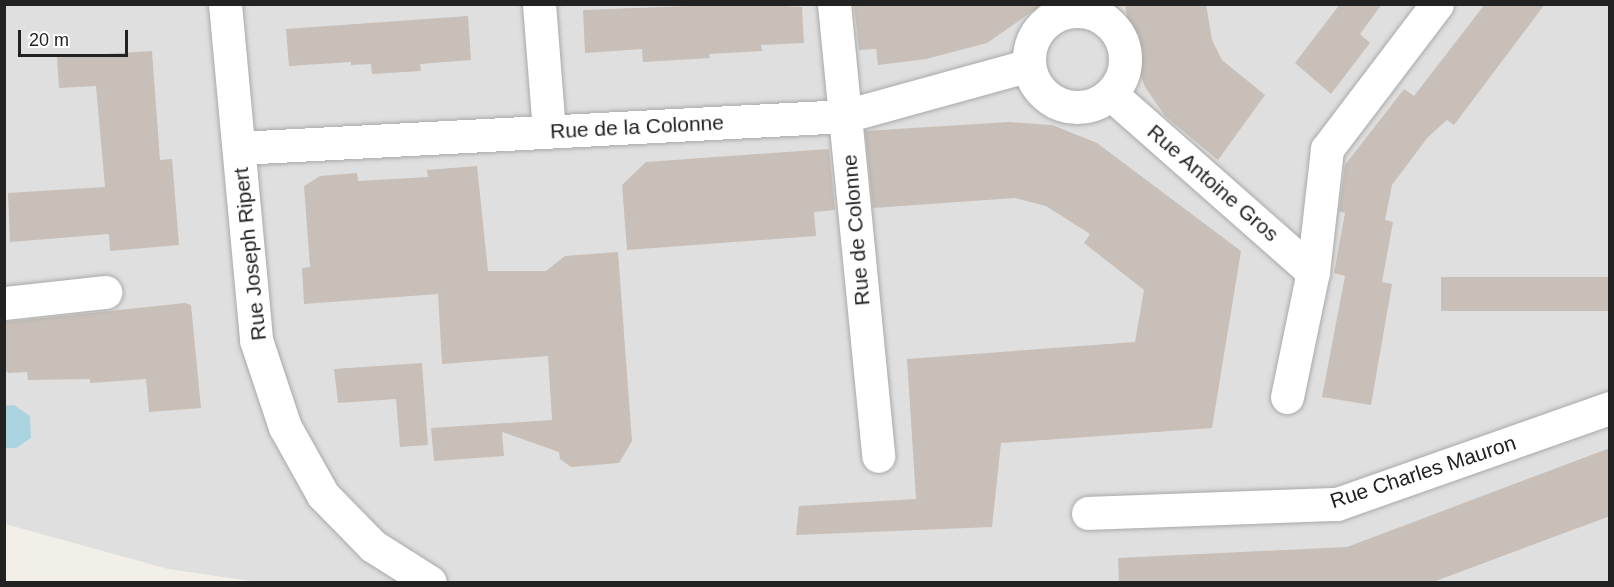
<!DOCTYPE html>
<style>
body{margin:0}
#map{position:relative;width:1614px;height:587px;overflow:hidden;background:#f2efe9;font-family:Arial,sans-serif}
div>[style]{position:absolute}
.residential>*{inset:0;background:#e0dfdf}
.water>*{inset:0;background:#aad3df}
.building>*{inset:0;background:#c7bfb8;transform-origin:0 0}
.roads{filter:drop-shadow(0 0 2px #a9a9a9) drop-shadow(0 0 2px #a9a9a9)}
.minor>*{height:33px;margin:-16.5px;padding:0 16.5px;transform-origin:16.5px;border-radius:16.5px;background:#fff}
.minor>.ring{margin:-16.5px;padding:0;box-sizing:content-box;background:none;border:33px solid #fff;border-radius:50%}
span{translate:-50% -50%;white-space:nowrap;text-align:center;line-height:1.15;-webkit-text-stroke:6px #fff;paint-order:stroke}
.street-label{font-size:21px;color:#222}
.frame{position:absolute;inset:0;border:6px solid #222;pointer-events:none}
.scale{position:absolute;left:18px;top:30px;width:110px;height:27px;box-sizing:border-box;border:3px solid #222;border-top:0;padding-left:8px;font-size:18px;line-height:21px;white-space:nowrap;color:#222;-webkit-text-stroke:4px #fff;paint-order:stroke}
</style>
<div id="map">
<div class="residential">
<i style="clip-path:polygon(4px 5px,1609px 5px,1609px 582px,257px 582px,168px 569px,5px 524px)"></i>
</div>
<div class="water">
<i style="clip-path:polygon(14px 405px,30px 416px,31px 438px,16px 448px,6px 448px,5px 406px)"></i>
</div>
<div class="building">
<i style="clip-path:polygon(741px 4px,802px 7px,804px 43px,761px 45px,762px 51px,709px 54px,710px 58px,643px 62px,642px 49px,585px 53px,583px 10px)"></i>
<i style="clip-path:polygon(854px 4px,1043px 4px,987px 43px,926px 59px,878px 65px,876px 49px,859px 50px)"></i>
<i style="clip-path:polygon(1125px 4px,1206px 4px,1212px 40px,1222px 60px,1265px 95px,1218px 160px,1165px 116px,1145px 87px,1134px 57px)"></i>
<i style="clip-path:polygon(1340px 4px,1382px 4px,1360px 34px,1370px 43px,1331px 94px,1295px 63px)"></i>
<i style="clip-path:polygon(1485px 4px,1545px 4px,1454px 125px,1447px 120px,1428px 137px,1392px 185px,1385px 220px,1393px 222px,1382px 282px,1392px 284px,1371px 405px,1322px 397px,1345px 276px,1334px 273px,1345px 213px,1339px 211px,1345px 165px,1404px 89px,1414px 96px)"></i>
<i style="clip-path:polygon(468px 16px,471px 60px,420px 64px,421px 71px,372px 74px,371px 64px,351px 65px,351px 62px,289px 66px,286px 29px)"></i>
<i style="clip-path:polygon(152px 51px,160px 160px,172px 159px,179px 245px,110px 251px,109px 234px,10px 242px,8px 193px,105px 187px,96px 86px,59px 88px,57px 57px)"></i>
<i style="clip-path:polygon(1009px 122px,1052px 125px,1097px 143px,1241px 251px,1212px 428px,1001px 443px,992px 527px,796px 535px,799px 506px,916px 499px,907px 359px,1135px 342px,1144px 290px,1084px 243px,1090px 234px,1046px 206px,1015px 198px,873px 208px,865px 131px)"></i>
<i style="clip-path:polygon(829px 149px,835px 210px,814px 212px,816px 236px,627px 250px,622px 185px,646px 162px)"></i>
<i style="clip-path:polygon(477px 166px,488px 271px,546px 271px,565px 256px,618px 252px,632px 441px,619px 463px,571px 467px,560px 459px,559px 452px,502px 432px,504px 456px,434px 461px,431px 428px,552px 420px,548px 356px,442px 364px,438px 294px,304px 304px,302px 268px,310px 267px,304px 186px,320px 176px,357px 173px,358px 181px,428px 177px,427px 170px)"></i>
<i style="left:1610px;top:277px;width:34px;height:169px;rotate:90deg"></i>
<i style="clip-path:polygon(185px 303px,191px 305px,201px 408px,149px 412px,146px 379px,90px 383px,90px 379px,28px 380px,27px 372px,8px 373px,5px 369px,5px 322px)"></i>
<i style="clip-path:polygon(422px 363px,428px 445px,400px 447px,396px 399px,338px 403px,334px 369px)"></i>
<i style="clip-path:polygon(1610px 448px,1610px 516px,1433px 582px,1119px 582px,1118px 558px,1347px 547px)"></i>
</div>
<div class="roads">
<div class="minor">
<i style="left:225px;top:4px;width:337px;rotate:84.7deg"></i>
<i style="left:256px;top:340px;width:92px;rotate:71.6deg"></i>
<i style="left:285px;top:427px;width:78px;rotate:60.8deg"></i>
<i style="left:323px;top:495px;width:71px;rotate:45.6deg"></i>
<i style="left:373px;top:546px;width:67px;rotate:32.3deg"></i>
<i style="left:539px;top:4px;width:127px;rotate:85.5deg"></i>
<i style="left:834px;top:4px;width:454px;rotate:84.4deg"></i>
<i class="ring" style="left:1029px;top:11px;width:63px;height:63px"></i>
<i style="left:1112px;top:95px;width:268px;rotate:41.4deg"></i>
<i style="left:239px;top:148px;width:607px;rotate:-3.02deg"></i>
<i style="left:845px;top:116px;width:189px;rotate:-15.4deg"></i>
<i style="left:4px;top:303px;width:102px;rotate:-6.2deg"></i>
<i style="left:1287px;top:397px;width:128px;rotate:-78.3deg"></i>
<i style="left:1313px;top:272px;width:124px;rotate:-83.5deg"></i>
<i style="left:1327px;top:149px;width:182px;rotate:-52.8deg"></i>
<i style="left:1088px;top:513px;width:249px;rotate:-2.1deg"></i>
<i style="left:1337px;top:504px;width:289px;rotate:-19.4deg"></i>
</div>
</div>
<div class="street-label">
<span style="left:637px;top:127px;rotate:-3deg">Rue de la Colonne</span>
<span style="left:1213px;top:183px;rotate:41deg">Rue Antoine Gros</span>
<span style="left:856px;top:230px;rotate:-95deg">Rue de Colonne</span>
<span style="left:250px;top:254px;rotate:-96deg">Rue Joseph Ripert</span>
<span style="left:1423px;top:472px;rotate:-18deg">Rue Charles Mauron</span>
</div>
<div class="frame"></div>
<div class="scale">20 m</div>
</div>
